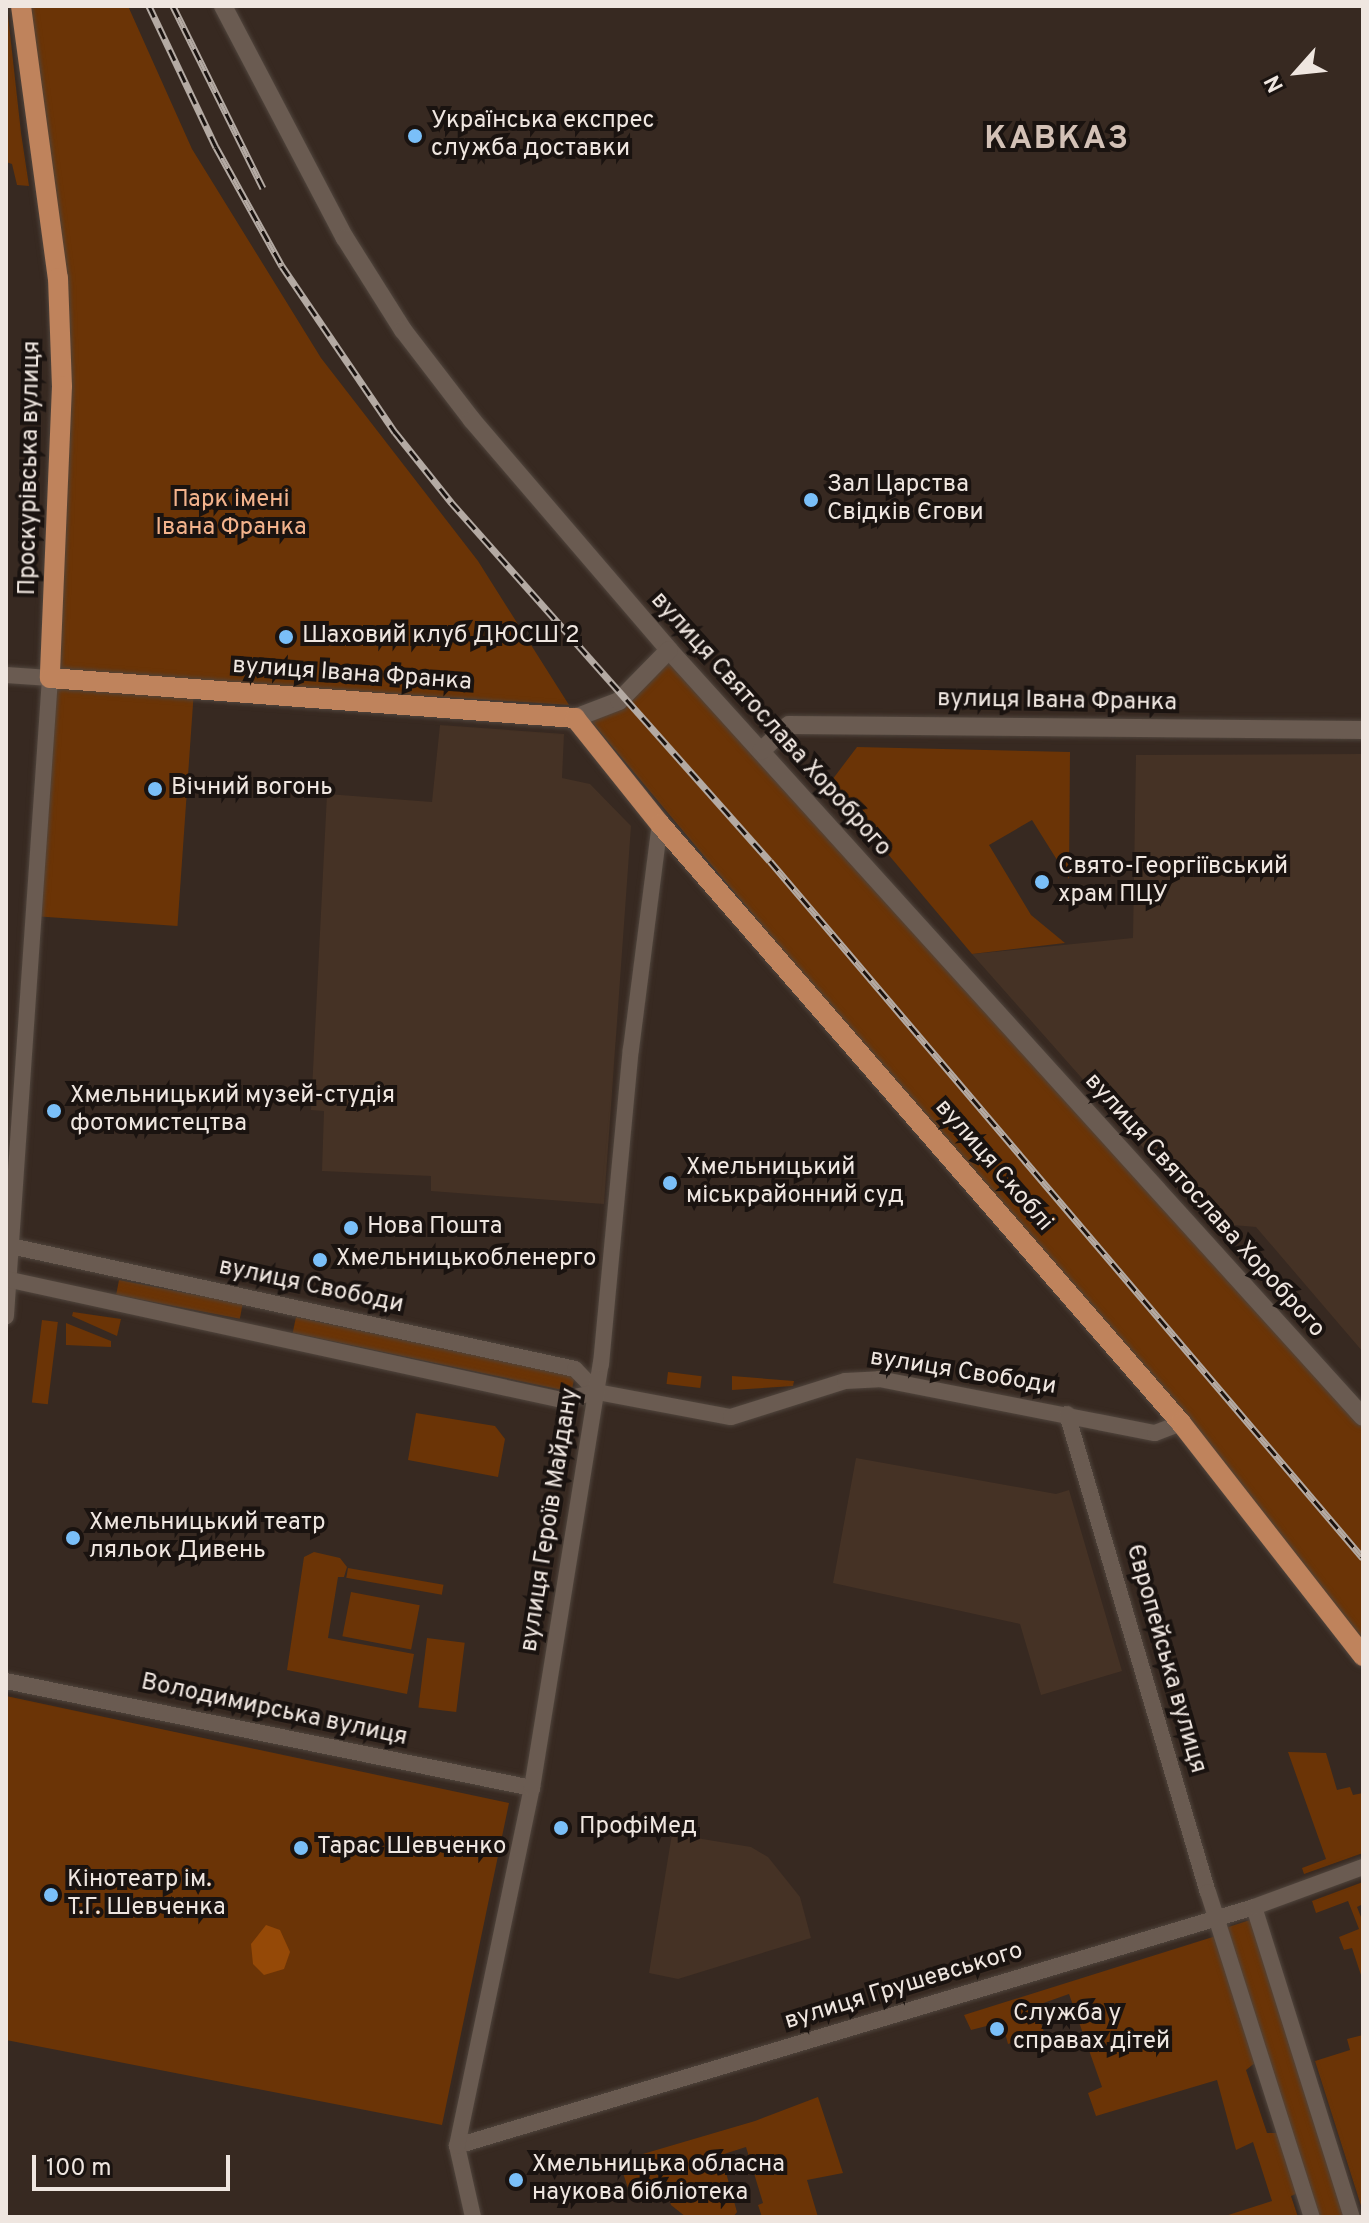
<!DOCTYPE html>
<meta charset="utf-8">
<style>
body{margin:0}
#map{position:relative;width:1369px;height:2223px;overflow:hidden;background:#372921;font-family:Overpass,sans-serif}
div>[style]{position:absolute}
.built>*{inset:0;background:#453225}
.green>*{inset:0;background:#6b3406;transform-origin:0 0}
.water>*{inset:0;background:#954907}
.roads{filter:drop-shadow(0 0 2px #50453d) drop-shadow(0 0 2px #50453d)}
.tertiary>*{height:16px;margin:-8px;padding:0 8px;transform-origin:8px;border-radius:8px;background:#6a5b51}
.secondary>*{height:18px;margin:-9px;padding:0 9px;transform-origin:9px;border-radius:9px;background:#6a5b51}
.primary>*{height:20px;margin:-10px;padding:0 10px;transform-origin:10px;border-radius:10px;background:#bf835c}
.rail>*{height:7px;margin-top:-3.5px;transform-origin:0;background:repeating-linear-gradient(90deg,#1a1310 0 12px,#b4aaa3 0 24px);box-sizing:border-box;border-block:2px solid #b4aaa3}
.dots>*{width:22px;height:22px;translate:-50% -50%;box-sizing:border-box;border:4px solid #1a1310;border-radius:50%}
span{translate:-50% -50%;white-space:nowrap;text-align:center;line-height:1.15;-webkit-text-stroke:8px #1a1310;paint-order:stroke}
.poi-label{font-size:24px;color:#efe6e0}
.left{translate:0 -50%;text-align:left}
.street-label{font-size:24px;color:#efe6e0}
.park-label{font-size:24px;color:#f3b38c}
.district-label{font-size:32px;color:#d3c1b6;font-weight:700;letter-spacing:2px}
.frame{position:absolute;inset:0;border:8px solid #efe6e0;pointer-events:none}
.north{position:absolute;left:1257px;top:32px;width:80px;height:80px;-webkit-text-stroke:6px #1a1310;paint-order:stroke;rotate:243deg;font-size:22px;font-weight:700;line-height:32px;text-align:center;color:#efe6e0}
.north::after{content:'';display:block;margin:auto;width:28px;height:36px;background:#efe6e0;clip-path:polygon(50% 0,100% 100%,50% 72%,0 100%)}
.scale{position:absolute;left:32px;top:2155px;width:198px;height:36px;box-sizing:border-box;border:4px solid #efe6e0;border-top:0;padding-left:10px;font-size:24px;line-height:28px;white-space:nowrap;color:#efe6e0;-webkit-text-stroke:6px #1a1310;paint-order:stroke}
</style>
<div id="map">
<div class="built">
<i style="clip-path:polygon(440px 725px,564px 734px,562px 778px,590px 784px,631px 826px,604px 1204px,431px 1191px,431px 1176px,322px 1171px,324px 1111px,311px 1110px,327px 794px,432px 802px)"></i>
<i style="clip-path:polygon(1363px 754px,1363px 1352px,1256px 1227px,1210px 1223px,972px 954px,1133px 938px,1136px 755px)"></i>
<i style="clip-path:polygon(856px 1458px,1056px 1494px,1069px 1490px,1122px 1671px,1041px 1695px,1020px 1624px,833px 1583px)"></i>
<i style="clip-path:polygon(672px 1834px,751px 1847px,768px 1857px,800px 1897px,811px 1938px,678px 1979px,649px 1973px)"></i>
</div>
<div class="green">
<i style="clip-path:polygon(7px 6px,21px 133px,29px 186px,17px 185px,12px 164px,6px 162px)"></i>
<i style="clip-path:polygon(26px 6px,128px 6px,192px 149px,321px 358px,478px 561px,569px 705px,57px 672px,68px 386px)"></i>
<i style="clip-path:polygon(670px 659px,1363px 1425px,1363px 1644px,586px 715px,654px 678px)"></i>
<i style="left:56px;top:685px;width:138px;height:232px;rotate:4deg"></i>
<i style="clip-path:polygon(857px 747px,1070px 752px,1069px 879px,1032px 820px,989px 845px,1031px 915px,1065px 943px,972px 954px,829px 784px)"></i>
<i style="left:119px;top:1280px;width:126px;height:15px;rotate:11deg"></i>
<i style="clip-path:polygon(73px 1312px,121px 1319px,117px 1336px,72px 1316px)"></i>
<i style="left:296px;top:1317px;width:285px;height:16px;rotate:12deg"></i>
<i style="left:42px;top:1320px;width:16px;height:83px;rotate:7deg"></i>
<i style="clip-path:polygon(66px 1323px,111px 1341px,111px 1347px,66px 1345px)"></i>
<i style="left:668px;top:1372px;width:34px;height:12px;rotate:7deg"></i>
<i style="clip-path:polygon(732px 1376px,794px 1381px,793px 1386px,732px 1390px)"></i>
<i style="clip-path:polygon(416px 1413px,495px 1426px,505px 1439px,498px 1477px,408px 1460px)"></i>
<i style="clip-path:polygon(314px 1552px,340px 1558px,347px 1567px,344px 1577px,338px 1577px,328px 1638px,414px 1654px,407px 1694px,287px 1670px,304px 1557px)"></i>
<i style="left:348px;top:1568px;width:97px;height:10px;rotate:10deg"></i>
<i style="left:351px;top:1592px;width:70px;height:45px;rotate:11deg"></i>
<i style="left:427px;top:1638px;width:38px;height:70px;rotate:7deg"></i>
<i style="clip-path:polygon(6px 1696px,509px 1803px,442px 2125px,6px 2040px)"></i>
<i style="clip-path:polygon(1288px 1752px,1326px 1753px,1337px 1790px,1350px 1787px,1353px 1795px,1363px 1793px,1363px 1853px,1304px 1874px,1302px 1868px,1326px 1859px)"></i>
<i style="clip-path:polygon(1363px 1882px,1363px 1904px,1357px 1907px,1363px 1922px,1363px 1981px,1352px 1948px,1344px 1950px,1339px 1937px,1359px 1929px,1348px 1901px,1316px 1913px,1312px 1901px)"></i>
<i style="left:1253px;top:1919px;width:312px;height:29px;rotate:72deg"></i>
<i style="clip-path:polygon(1216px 1936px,1256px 2062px,1246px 2070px,1267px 2133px,1279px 2133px,1298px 2193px,1291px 2196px,1298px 2217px,1222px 2217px,1272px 2201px,1253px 2142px,1236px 2150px,1217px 2080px,1096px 2116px,1088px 2093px,1102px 2087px,1069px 1994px,1035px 2006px,1044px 2032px,1008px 2044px,1002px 2022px,971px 2030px,964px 2015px)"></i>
<i style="clip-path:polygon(1363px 2035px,1363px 2212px,1315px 2061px,1350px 2050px,1347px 2039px)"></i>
<i style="clip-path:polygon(818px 2097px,843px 2173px,807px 2180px,818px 2217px,762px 2217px,758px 2205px,763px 2203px,746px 2147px,721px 2155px,737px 2212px,733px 2217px,686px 2217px,671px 2205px,663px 2181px,629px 2191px,619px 2161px,755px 2121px)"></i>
</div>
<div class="water">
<i style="clip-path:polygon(266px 1925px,280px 1930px,290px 1952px,284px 1969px,264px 1975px,253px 1964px,251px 1944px)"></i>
</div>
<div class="roads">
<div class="tertiary">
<i style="left:6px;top:675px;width:44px;rotate:3.9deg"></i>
<i style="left:50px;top:678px;width:640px;rotate:93.95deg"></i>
<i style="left:6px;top:1245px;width:582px;rotate:12.29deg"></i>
<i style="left:575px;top:1369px;width:32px;rotate:46deg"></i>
<i style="left:6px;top:1279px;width:569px;rotate:12.28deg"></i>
<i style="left:562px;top:1400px;width:36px;rotate:-13deg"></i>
<i style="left:597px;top:1392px;width:136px;rotate:10.6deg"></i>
<i style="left:731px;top:1417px;width:120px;rotate:-17.5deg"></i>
<i style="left:845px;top:1381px;width:34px;rotate:-3deg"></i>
<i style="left:879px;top:1379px;width:281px;rotate:11.1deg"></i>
<i style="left:1155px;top:1433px;width:28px;rotate:-21deg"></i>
<i style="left:1067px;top:1414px;width:498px;rotate:73.6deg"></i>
<i style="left:1208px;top:1892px;width:341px;rotate:72.3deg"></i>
<i style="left:6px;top:1681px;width:537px;rotate:11.5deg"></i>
<i style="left:1254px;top:1907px;width:325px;rotate:72.5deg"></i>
<i style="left:457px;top:2146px;width:832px;rotate:-16.69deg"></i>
<i style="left:1254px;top:1907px;width:116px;rotate:-20.2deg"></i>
<i style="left:473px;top:2217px;width:73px;rotate:-102.7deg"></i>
<i style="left:457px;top:2146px;width:366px;rotate:-78.2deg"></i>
<i style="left:532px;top:1788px;width:430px;rotate:-80.8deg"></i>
<i style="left:601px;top:1364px;width:316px;rotate:-84.6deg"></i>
<i style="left:631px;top:1049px;width:227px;rotate:-82.7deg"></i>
</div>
<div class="secondary">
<i style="left:223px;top:6px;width:262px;rotate:62.3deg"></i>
<i style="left:345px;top:238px;width:109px;rotate:57.8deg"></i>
<i style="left:403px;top:330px;width:113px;rotate:52.5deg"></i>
<i style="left:472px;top:420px;width:303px;rotate:49.4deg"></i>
<i style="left:669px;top:650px;width:1034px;rotate:47.86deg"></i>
<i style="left:575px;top:718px;width:47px;rotate:-21.1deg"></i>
<i style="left:619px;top:701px;width:71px;rotate:-45.6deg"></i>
<i style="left:761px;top:751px;width:38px;rotate:-43deg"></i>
<i style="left:789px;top:725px;width:574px;rotate:0.5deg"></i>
</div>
<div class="primary">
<i style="left:21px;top:6px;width:275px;rotate:82.3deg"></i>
<i style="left:58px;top:278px;width:108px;rotate:87.9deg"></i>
<i style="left:62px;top:386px;width:292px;rotate:92.4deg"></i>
<i style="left:50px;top:678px;width:527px;rotate:4.36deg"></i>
<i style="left:575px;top:718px;width:136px;rotate:51.3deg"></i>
<i style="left:660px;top:824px;width:794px;rotate:48.98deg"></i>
<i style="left:1181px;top:1423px;width:296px;rotate:52deg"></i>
</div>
</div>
<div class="rail">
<i style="left:149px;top:6px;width:156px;rotate:64.6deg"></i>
<i style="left:216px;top:147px;width:136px;rotate:61deg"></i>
<i style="left:282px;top:266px;width:201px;rotate:55.8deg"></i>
<i style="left:395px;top:432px;width:90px;rotate:51.3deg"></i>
<i style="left:451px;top:502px;width:480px;rotate:48.4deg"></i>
<i style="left:770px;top:861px;width:915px;rotate:49.61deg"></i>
<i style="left:173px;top:6px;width:203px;rotate:63.7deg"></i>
</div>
<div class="dots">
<i style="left:415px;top:136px;background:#7abff8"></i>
<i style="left:811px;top:500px;background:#7abff8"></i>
<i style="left:286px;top:637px;background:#7abff8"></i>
<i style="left:155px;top:789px;background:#7abff8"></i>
<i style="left:1042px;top:882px;background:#7abff8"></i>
<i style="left:54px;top:1111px;background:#7abff8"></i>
<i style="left:670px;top:1183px;background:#7abff8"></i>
<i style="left:351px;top:1228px;background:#7abff8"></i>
<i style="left:320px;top:1260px;background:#7abff8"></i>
<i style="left:73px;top:1538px;background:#7abff8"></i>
<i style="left:561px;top:1828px;background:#7abff8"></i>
<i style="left:301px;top:1848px;background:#7abff8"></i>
<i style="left:51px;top:1895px;background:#7abff8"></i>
<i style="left:997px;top:2029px;background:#7abff8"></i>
<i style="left:516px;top:2180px;background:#7abff8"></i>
</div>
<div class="poi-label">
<span class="left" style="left:431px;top:136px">Українська експрес<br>служба доставки</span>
<span class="left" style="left:827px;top:500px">Зал Царства<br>Свідків Єгови</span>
<span class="left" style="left:302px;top:637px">Шаховий клуб ДЮСШ 2</span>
<span class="left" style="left:171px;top:789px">Вічний вогонь</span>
<span class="left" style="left:1058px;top:882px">Свято-Георгіївський<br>храм ПЦУ</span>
<span class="left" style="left:70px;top:1111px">Хмельницький музей-студія<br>фотомистецтва</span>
<span class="left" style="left:686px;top:1183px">Хмельницький<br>міськрайонний суд</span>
<span class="left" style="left:367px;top:1228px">Нова Пошта</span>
<span class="left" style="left:336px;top:1260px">Хмельницькобленерго</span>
<span class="left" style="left:89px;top:1538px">Хмельницький театр<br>ляльок Дивень</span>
<span class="left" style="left:579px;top:1828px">ПрофіМед</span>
<span class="left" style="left:317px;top:1848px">Тарас Шевченко</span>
<span class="left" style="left:67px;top:1895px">Кінотеатр ім.<br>Т.Г. Шевченка</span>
<span class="left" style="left:1013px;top:2029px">Служба у<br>справах дітей</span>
<span class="left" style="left:532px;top:2180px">Хмельницька обласна<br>наукова бібліотека</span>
</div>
<div class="street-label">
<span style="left:31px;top:468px;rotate:-89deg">Проскурівська вулиця</span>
<span style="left:352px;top:675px;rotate:4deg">вулиця Івана Франка</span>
<span style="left:1057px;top:702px;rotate:1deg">вулиця Івана Франка</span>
<span style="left:770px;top:725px;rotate:48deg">вулиця Святослава Хороброго</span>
<span style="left:993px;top:1166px;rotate:49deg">вулиця Скоблі</span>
<span style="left:1204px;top:1206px;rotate:48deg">вулиця Святослава Хороброго</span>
<span style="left:311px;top:1287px;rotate:12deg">вулиця Свободи</span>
<span style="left:963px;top:1373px;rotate:9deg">вулиця Свободи</span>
<span style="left:551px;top:1520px;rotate:-81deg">вулиця Героїв Майдану</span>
<span style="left:1165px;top:1659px;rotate:74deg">Європейська вулиця</span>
<span style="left:274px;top:1711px;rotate:12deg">Володимирська вулиця</span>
<span style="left:904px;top:1987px;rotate:-17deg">вулиця Грушевського</span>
</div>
<div class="park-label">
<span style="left:231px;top:515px">Парк імені<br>Івана Франка</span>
</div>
<div class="district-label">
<span style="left:1057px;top:140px">КАВКАЗ</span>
</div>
<div class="frame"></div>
<div class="north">N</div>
<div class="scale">100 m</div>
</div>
